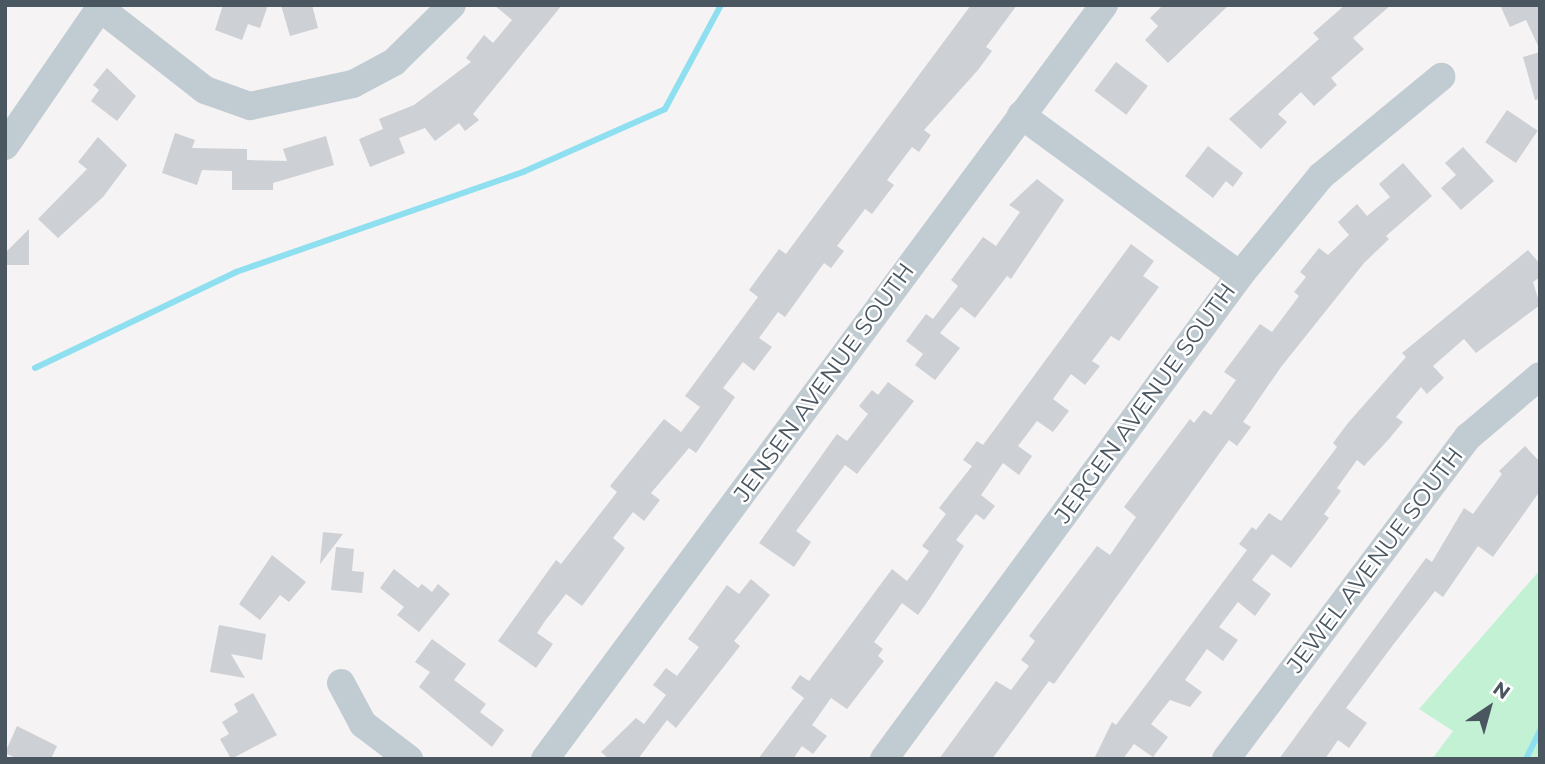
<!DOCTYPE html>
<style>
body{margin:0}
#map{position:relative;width:1545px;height:764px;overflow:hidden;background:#f5f3f3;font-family:Montserrat,sans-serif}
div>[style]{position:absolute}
.green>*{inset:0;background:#c2f2d3}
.stream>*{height:6px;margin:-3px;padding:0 3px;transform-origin:3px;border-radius:3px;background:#8edff0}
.building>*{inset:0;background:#cdd0d5;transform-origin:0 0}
.minor>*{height:28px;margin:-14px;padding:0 14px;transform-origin:14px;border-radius:14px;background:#c1cbd2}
span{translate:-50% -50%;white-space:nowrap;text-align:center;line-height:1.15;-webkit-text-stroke:5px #fff;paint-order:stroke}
.street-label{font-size:23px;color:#4a5761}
.frame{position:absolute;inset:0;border:7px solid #4a5761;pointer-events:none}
.north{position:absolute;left:1454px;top:673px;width:70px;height:70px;-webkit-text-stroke:5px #fff;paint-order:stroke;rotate:36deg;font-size:19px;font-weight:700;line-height:28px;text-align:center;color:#4a5761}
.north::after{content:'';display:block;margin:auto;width:24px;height:32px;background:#4a5761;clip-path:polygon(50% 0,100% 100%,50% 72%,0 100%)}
</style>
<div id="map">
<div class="green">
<i style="clip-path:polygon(1540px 570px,1540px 759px,1432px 759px,1453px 731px,1419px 709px)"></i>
</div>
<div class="stream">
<i style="left:35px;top:368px;width:223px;rotate:-25.5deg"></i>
<i style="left:236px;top:272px;width:304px;rotate:-19.2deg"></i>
<i style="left:523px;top:172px;width:155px;rotate:-23.9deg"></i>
<i style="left:665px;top:109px;width:118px;rotate:-61.7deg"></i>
<i style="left:1526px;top:759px;width:32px;rotate:-64deg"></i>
</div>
<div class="building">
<i style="clip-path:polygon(223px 5px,268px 5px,260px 28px,248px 24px,242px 40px,215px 30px)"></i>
<i style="clip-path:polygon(281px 5px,312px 5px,318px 28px,290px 36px)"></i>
<i style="clip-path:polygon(494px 5px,562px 5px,473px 114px,479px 120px,465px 131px,459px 123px,435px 141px,425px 128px,399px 138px,405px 153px,370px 167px,359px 139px,383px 129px,379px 119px,414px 105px,471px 62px,466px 58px,484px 35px,493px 43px,512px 20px)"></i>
<i style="clip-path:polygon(971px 5px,1017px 5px,986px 47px,992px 51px,978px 70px,924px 130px,931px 135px,919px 152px,912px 147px,887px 180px,894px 185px,872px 214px,865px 209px,837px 246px,844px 251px,831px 268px,824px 263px,785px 317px,778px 312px,759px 338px,772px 347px,754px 371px,743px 362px,723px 388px,735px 397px,696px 453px,689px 448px,651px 493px,660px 500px,644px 521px,633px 512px,613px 538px,625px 548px,582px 606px,566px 594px,545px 621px,537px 633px,553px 644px,536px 668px,498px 641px,556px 560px,561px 564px,617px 492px,610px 486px,664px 419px,681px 432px,700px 407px,685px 396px,758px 297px,749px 290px,779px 249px,786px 254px)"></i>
<i style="clip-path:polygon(1163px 5px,1229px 5px,1168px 63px,1145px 40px,1158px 26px,1150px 18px)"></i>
<i style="clip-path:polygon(1345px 5px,1391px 5px,1353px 38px,1364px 49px,1331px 78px,1337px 85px,1314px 106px,1301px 92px,1278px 114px,1287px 122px,1261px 149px,1229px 119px,1319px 39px,1313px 33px)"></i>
<i style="clip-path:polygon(1500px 5px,1540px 5px,1540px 50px,1526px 20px,1510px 27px)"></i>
<i style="clip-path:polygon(1540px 52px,1540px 99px,1535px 100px,1523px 57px)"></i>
<i style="left:1116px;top:62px;width:40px;height:36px;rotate:37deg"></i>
<i style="clip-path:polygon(107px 68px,136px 96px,117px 121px,91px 101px,99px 90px,93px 85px)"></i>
<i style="left:1507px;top:110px;width:37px;height:39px;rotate:34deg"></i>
<i style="clip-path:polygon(175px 133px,195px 140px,192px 148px,247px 149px,247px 160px,287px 161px,283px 149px,326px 136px,334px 165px,273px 183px,273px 190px,232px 190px,232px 171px,202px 170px,197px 185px,162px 173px)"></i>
<i style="clip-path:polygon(98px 137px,127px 165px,103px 197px,58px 238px,38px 219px,87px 169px,78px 162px)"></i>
<i style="clip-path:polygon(1208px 146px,1243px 173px,1233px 187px,1226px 181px,1213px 198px,1185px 176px)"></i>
<i style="clip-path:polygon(1463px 147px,1494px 181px,1461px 210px,1441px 188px,1456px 175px,1445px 163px)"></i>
<i style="clip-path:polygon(1403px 163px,1432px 196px,1386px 236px,1389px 239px,1364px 263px,1281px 367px,1243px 422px,1251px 427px,1237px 446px,1229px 440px,1054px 684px,1049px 681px,992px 759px,939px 759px,996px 681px,1011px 690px,1029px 666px,1021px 660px,1035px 641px,1029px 636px,1097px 546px,1110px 555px,1136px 517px,1124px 507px,1190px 419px,1194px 423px,1204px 410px,1211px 415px,1236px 380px,1224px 372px,1260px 324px,1272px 332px,1299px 296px,1294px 292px,1306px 277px,1300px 272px,1319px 248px,1328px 255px,1349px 235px,1338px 222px,1357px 204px,1367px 216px,1390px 197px,1379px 184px)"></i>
<i style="clip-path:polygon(1037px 179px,1064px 200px,1011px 279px,1007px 276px,975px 318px,961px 307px,940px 333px,960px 348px,935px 380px,915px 365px,923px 354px,906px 341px,926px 314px,933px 319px,958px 286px,951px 280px,983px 237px,996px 246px,1020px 212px,1009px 205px)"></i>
<i style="clip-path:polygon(29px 229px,29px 265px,5px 265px,5px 253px)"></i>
<i style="clip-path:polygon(1131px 244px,1154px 261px,1143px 276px,1159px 287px,1119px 341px,1111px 336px,1092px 361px,1100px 366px,1085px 385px,1071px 374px,1053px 399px,1069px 411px,1053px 432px,1037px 421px,1018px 446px,1032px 456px,1019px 475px,1003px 463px,981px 495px,995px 506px,984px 520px,976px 514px,956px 540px,964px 546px,930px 598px,918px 615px,902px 603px,874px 642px,883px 649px,878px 656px,884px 661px,847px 709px,831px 698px,812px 725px,827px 736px,813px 754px,802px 746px,793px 759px,758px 759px,804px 698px,791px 688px,800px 675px,809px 681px,892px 569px,907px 581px,929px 551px,922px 546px,946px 514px,939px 508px,972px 466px,963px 460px,977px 441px,983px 445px)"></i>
<i style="clip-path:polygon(1528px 250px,1540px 264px,1540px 277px,1533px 282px,1540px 305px,1476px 353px,1464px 339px,1433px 366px,1444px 378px,1427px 394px,1421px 387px,1396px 417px,1403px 422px,1389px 439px,1364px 466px,1357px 460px,1337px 488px,1341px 491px,1324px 514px,1329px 518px,1291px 568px,1272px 554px,1252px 580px,1271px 594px,1255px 616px,1238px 602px,1219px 627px,1238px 640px,1223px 661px,1207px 649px,1185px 680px,1202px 692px,1190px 707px,1170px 700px,1151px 724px,1168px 737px,1153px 757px,1134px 744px,1123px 759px,1094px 759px,1112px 722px,1116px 725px,1247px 550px,1239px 544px,1252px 527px,1256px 530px,1269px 513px,1281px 521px,1337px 447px,1333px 443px,1348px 423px,1406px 357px,1402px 353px)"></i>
<i style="clip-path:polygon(888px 382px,914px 401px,857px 474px,845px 465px,796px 531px,811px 542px,794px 567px,759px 543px,837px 434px,847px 441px,868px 414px,859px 406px,872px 390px,878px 395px)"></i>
<i style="clip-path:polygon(1525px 446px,1540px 462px,1540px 491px,1493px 557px,1478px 546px,1443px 597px,1435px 591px,1393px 645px,1346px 708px,1367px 723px,1349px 748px,1338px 740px,1325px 759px,1279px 759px,1426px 558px,1432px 562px,1464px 508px,1473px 514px,1502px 474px,1499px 471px)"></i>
<i style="clip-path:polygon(323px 532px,343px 534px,320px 564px)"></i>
<i style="clip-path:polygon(336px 547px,354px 549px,352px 571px,364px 572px,362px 593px,331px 590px)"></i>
<i style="clip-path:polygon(272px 555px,306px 582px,289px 602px,280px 595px,260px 620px,239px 604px)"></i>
<i style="clip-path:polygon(394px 569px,418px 588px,422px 584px,432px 592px,438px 584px,450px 594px,419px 632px,397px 615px,404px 607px,380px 588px)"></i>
<i style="clip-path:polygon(751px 579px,770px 595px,734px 641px,740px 646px,676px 728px,667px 720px,638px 759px,609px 759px,601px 752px,636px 718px,644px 724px,666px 695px,653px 685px,666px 668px,677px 676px,699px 647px,688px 639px,727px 585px,739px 594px)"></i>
<i style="clip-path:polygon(219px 625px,266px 634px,262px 660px,231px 654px,245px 678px,210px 672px)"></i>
<i style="clip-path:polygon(432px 639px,466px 664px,454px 680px,486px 704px,480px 712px,504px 730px,492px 747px,419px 687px,430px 672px,415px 662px)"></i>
<i style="clip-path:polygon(253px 693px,277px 735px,231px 759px,220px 739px,229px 734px,222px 722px,238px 712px,234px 704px)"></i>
<i style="clip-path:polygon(17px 726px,57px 746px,51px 759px,18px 759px,5px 753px)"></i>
</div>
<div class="minor">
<i style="left:100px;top:8px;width:133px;rotate:38deg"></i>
<i style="left:205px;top:90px;width:48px;rotate:19.6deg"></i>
<i style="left:250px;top:106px;width:105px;rotate:-12.1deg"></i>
<i style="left:353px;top:84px;width:47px;rotate:-28.2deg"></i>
<i style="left:394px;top:62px;width:81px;rotate:-44.5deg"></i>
<i style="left:1021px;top:115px;width:271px;rotate:36.2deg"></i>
<i style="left:5px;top:146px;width:171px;rotate:-55.5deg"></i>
<i style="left:341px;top:683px;width:47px;rotate:61.8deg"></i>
<i style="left:363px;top:724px;width:58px;rotate:37.3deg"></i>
<i style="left:545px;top:759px;width:939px;rotate:-53.45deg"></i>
<i style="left:884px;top:759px;width:601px;rotate:-53.66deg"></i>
<i style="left:1240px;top:275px;width:128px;rotate:-50.7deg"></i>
<i style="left:1321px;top:176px;width:156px;rotate:-39.5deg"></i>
<i style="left:1226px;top:759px;width:403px;rotate:-53.1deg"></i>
<i style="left:1468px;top:437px;width:94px;rotate:-40.3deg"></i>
</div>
<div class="street-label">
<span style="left:824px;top:382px;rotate:-54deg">JENSEN AVENUE SOUTH</span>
<span style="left:1145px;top:403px;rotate:-54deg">JERGEN AVENUE SOUTH</span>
<span style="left:1375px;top:560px;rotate:-53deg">JEWEL AVENUE SOUTH</span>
</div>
<div class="frame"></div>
<div class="north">N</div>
</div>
